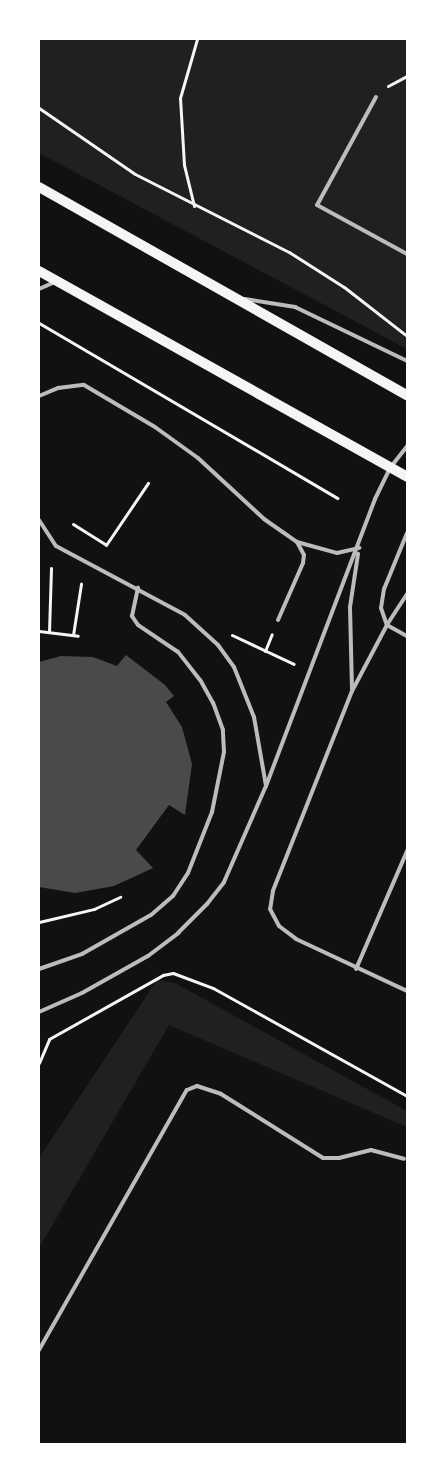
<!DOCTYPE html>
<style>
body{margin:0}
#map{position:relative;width:446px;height:1483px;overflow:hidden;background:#111;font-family:Montserrat,sans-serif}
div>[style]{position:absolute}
.green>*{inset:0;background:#202020}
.building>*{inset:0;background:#4a4a4a}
.path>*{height:3px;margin:-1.5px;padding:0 1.5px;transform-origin:1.5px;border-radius:1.5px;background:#f5f5f5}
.service>*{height:4px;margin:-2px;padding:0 2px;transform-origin:2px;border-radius:2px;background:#bcbcbc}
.secondary>*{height:10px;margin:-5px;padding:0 5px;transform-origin:5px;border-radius:5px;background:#f5f5f5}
span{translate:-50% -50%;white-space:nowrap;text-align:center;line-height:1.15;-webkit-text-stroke:5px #fff;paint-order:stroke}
.frame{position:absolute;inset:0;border:40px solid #fff;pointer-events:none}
</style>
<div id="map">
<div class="green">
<i style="clip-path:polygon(39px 39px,407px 39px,407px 349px,39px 153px)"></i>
<i style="clip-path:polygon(157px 980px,175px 983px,407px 1111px,407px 1127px,169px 1025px,39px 1248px,39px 1158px)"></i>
</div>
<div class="building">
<i style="clip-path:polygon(126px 655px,165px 685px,174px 696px,166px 702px,182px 727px,192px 764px,185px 815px,169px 805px,136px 850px,153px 868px,114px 886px,75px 893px,39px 887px,39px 662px,61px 656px,93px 657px,117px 666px)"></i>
</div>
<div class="path">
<i style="left:388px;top:86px;width:21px;rotate:-28deg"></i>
<i style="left:39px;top:108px;width:116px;rotate:34.5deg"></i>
<i style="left:135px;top:174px;width:173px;rotate:26.9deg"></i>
<i style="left:289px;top:252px;width:65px;rotate:32.5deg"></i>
<i style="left:344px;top:287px;width:80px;rotate:37.9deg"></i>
<i style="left:194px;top:206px;width:42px;rotate:-103.7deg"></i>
<i style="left:184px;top:165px;width:67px;rotate:-93.4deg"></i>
<i style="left:180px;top:98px;width:61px;rotate:-73.9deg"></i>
<i style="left:39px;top:323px;width:346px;rotate:30.4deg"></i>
<i style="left:73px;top:524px;width:39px;rotate:32deg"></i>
<i style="left:106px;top:545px;width:75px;rotate:-55.9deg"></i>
<i style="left:39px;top:631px;width:39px;rotate:7deg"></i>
<i style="left:49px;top:632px;width:64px;rotate:-88.2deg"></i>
<i style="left:73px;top:635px;width:52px;rotate:-81.1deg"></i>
<i style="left:232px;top:635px;width:68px;rotate:25.1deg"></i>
<i style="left:265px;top:651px;width:18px;rotate:-68deg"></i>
<i style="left:39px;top:922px;width:57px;rotate:-13.3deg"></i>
<i style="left:94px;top:909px;width:29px;rotate:-25deg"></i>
<i style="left:39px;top:1063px;width:26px;rotate:-67deg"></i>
<i style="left:49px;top:1039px;width:131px;rotate:-29.3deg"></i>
<i style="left:163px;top:975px;width:10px;rotate:-11deg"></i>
<i style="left:173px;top:973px;width:43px;rotate:20.6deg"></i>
<i style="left:213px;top:988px;width:222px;rotate:29.1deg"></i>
</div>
<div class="service">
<i style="left:376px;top:97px;width:123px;rotate:118.6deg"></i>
<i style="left:317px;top:205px;width:102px;rotate:28.6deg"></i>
<i style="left:39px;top:289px;width:17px;rotate:-24deg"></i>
<i style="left:245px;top:299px;width:51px;rotate:9.1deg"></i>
<i style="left:295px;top:307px;width:124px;rotate:25.7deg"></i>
<i style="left:39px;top:396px;width:21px;rotate:-23deg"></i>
<i style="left:58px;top:388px;width:26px;rotate:-7deg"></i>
<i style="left:84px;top:385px;width:82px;rotate:30.6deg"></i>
<i style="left:155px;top:427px;width:53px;rotate:35.8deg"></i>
<i style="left:198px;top:458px;width:90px;rotate:42.7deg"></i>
<i style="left:264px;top:519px;width:40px;rotate:34.9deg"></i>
<i style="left:297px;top:542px;width:41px;rotate:15.4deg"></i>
<i style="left:337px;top:553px;width:23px;rotate:-13deg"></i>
<i style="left:39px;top:520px;width:31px;rotate:57deg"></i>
<i style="left:56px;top:546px;width:146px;rotate:28.1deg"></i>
<i style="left:185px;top:615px;width:45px;rotate:42.3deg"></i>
<i style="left:218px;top:645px;width:27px;rotate:54deg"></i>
<i style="left:234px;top:667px;width:54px;rotate:68.2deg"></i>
<i style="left:254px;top:717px;width:70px;rotate:80.1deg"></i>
<i style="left:407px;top:533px;width:61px;rotate:112.3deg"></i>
<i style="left:384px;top:589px;width:19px;rotate:99deg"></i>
<i style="left:381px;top:608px;width:18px;rotate:71deg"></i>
<i style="left:387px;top:625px;width:23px;rotate:29deg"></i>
<i style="left:407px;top:594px;width:37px;rotate:123deg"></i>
<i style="left:387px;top:625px;width:75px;rotate:117.9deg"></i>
<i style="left:352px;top:691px;width:215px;rotate:111.6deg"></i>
<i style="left:273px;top:891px;width:18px;rotate:99deg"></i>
<i style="left:270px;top:909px;width:19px;rotate:62deg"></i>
<i style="left:279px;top:926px;width:21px;rotate:37deg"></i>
<i style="left:296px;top:939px;width:123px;rotate:25.1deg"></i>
<i style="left:278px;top:620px;width:62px;rotate:-66.3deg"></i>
<i style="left:303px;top:563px;width:8px;rotate:-83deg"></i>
<i style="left:304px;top:555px;width:15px;rotate:-118deg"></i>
<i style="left:352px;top:689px;width:82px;rotate:-91.4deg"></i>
<i style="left:350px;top:607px;width:54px;rotate:-81.4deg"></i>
<i style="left:39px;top:969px;width:46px;rotate:-19.2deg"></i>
<i style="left:82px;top:954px;width:79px;rotate:-29.5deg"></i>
<i style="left:151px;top:915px;width:29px;rotate:-41deg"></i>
<i style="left:173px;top:896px;width:27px;rotate:-57deg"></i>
<i style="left:188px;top:873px;width:66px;rotate:-68.5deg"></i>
<i style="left:212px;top:812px;width:61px;rotate:-78.7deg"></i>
<i style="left:224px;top:752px;width:22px;rotate:-93deg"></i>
<i style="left:223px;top:730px;width:29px;rotate:-110deg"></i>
<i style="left:213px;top:703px;width:26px;rotate:-119deg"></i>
<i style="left:200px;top:680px;width:36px;rotate:-128deg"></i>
<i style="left:178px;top:652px;width:48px;rotate:-146deg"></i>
<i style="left:138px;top:625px;width:11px;rotate:-124deg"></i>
<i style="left:132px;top:616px;width:29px;rotate:-78deg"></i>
<i style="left:356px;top:969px;width:129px;rotate:-66.6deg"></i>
<i style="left:39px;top:1012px;width:47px;rotate:-23.8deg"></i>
<i style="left:82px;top:993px;width:76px;rotate:-29.3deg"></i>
<i style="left:148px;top:956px;width:38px;rotate:-37deg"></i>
<i style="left:178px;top:933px;width:41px;rotate:-45deg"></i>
<i style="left:207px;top:904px;width:28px;rotate:-52deg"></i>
<i style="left:224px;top:882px;width:105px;rotate:-66.4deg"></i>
<i style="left:266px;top:786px;width:307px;rotate:-69.2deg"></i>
<i style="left:375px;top:499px;width:34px;rotate:-64deg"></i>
<i style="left:390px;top:468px;width:28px;rotate:-52deg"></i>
<i style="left:39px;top:1350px;width:299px;rotate:-60.4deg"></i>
<i style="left:187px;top:1090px;width:11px;rotate:-22deg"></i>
<i style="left:197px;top:1086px;width:25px;rotate:18deg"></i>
<i style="left:221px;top:1094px;width:120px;rotate:32.1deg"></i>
<i style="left:323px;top:1158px;width:16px"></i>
<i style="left:339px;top:1158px;width:33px;rotate:-14deg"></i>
<i style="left:371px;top:1150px;width:34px;rotate:15deg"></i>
</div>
<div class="secondary">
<i style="left:39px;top:187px;width:423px;rotate:29.5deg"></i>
<i style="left:39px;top:271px;width:422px;rotate:29.2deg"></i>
</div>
<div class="frame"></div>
</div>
